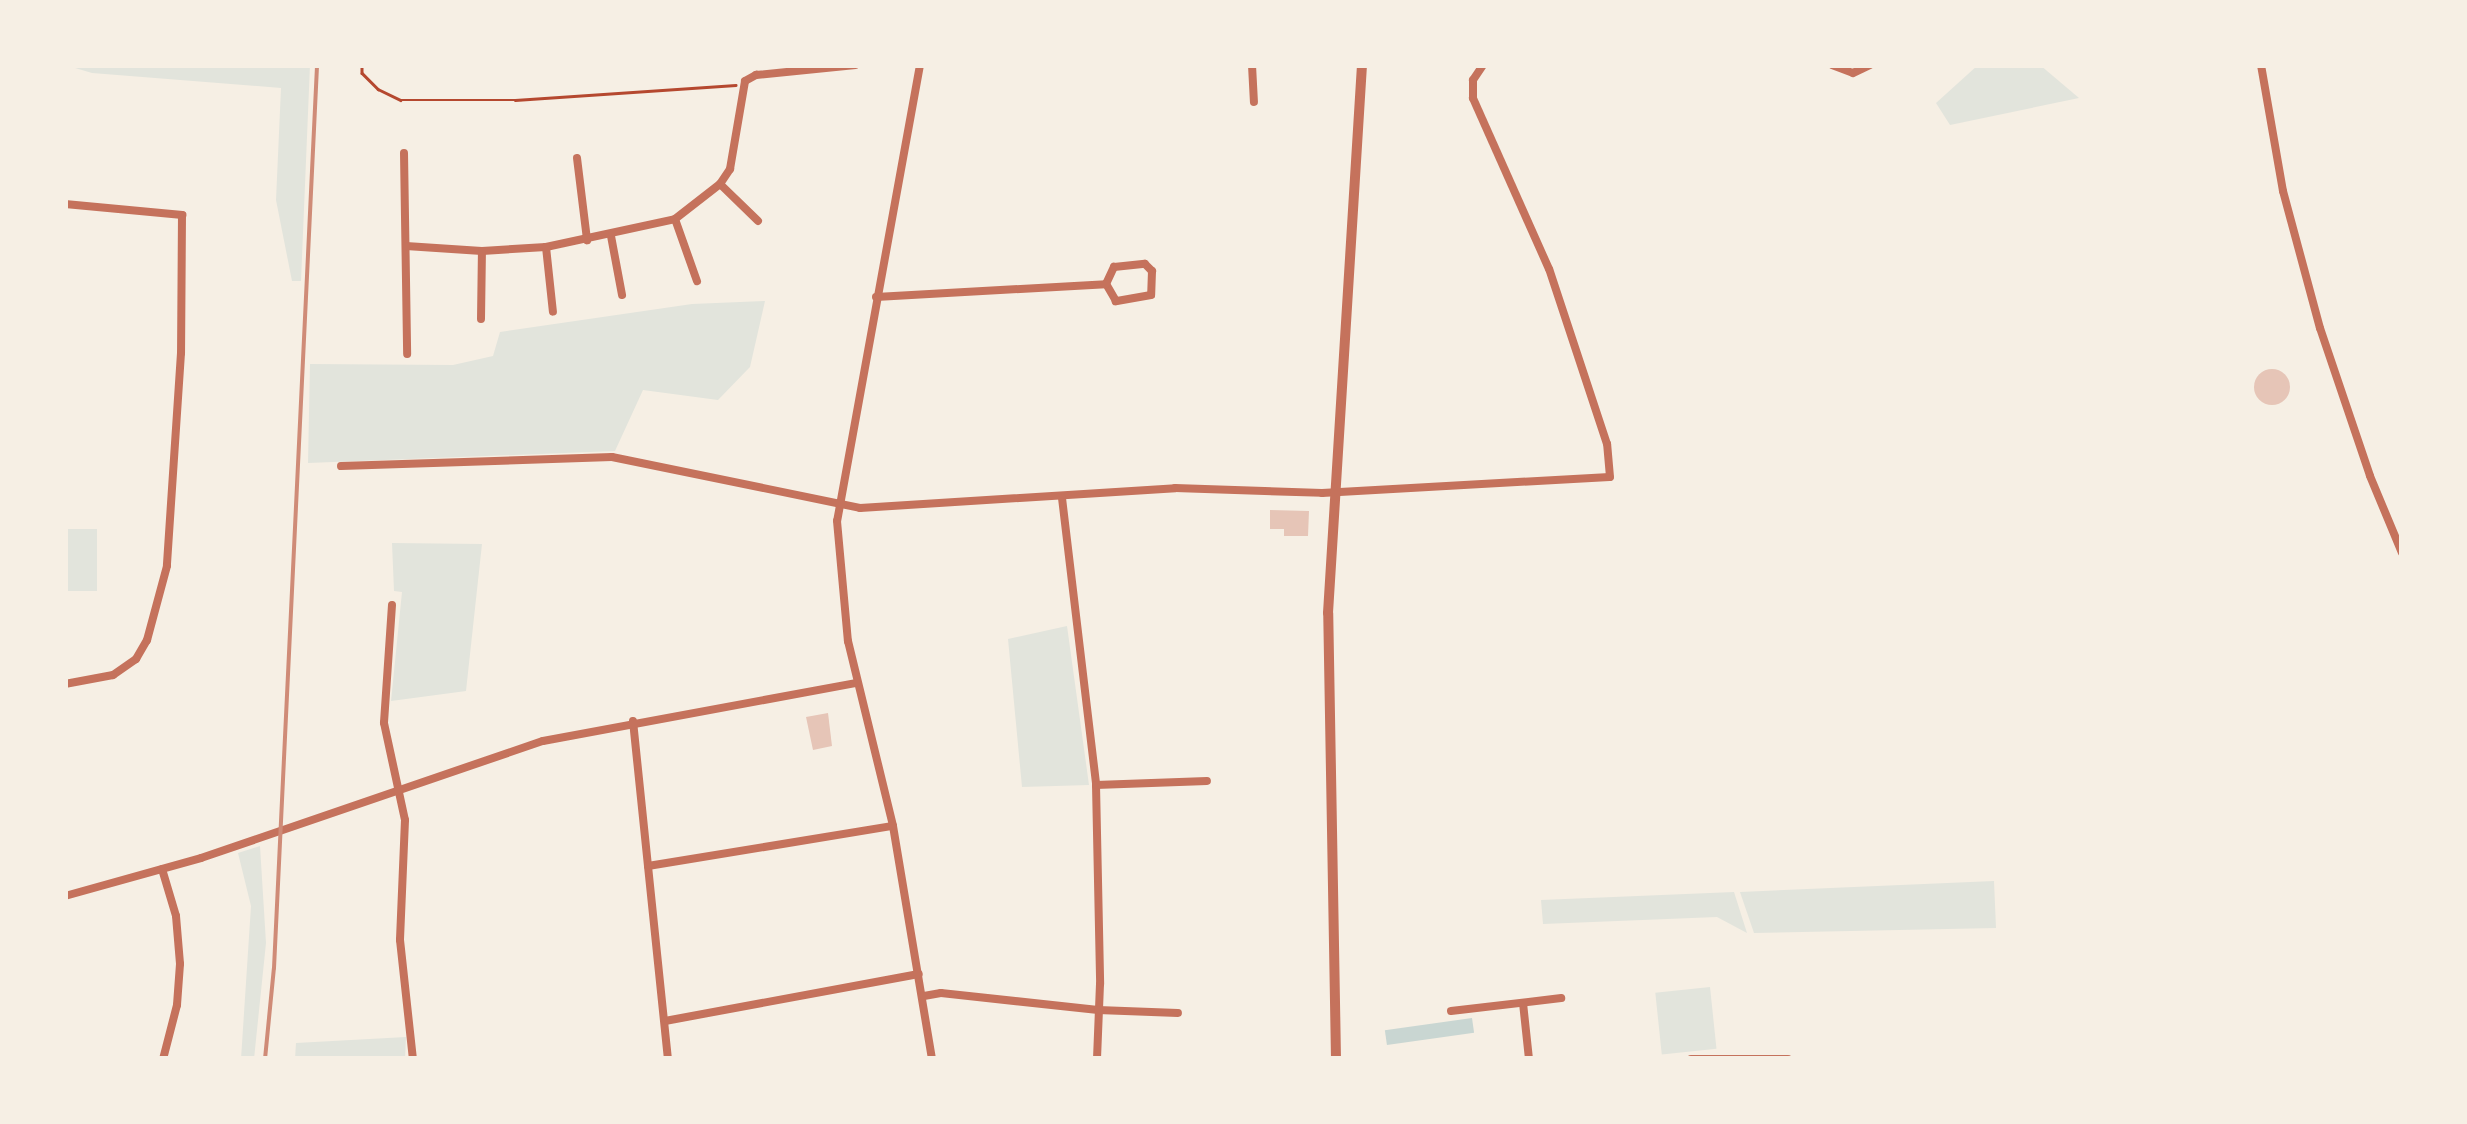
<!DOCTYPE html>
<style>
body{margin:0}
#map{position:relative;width:2467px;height:1124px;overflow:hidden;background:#f6efe4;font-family:Montserrat,sans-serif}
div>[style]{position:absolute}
.green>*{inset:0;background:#e2e4dc;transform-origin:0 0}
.water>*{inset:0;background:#c9d6d2;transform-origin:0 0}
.building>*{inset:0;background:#e6c5b7}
.round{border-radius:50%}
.path>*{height:2.5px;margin:-1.25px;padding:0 1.25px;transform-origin:1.25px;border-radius:1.25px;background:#b5482f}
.minor>*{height:8px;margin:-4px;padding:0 4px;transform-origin:4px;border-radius:4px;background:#c5725c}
.tertiary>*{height:10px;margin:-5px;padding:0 5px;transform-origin:5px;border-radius:5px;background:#c5725c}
.rail>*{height:4px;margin:-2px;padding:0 2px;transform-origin:2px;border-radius:2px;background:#cf8b77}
span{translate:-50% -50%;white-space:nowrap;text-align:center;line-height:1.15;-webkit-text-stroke:8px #f6efe4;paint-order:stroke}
.frame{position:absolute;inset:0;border:68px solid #f6efe4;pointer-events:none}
</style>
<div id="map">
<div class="green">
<i style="clip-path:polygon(65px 65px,310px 65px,301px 281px,292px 281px,276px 200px,281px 88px,92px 73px)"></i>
<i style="clip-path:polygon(1978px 65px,2040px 65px,2079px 98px,1950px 125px,1936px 103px)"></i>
<i style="clip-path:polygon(765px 301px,750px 367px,718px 400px,643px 390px,615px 451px,308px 463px,310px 364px,453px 365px,493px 356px,500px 332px,692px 304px)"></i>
<i style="left:65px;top:529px;width:32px;height:62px"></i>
<i style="clip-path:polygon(392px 543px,482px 544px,466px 691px,391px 701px,402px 592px,394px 591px)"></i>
<i style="clip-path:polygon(1067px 626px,1089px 785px,1022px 787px,1008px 639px)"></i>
<i style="clip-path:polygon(260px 846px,266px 943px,254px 1059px,241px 1059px,251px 906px,238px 853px)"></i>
<i style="clip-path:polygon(1994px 881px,1996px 928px,1754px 933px,1740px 892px)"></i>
<i style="clip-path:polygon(1734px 892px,1747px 933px,1717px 917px,1543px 924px,1541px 900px)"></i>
<i style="left:1710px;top:987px;width:62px;height:55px;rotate:84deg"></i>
<i style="clip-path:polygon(406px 1037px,405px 1059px,295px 1059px,296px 1043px)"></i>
</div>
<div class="water">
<i style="left:1472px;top:1018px;width:15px;height:88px;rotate:82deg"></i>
</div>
<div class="building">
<i class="round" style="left:2254px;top:369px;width:36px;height:36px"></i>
<i style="clip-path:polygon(1270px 510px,1309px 511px,1308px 536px,1284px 536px,1284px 529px,1270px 529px)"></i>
<i style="clip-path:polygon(828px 713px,832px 746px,813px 750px,806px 717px)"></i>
</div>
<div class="path">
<i style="left:362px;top:65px;width:8px;rotate:90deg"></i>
<i style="left:362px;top:73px;width:23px;rotate:45deg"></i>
<i style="left:378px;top:89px;width:25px;rotate:26deg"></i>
<i style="left:401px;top:100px;width:114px"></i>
<i style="left:515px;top:100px;width:221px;rotate:-3.9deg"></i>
</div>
<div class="minor">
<i style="left:920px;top:65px;width:463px;rotate:100.3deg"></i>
<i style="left:837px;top:521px;width:121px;rotate:84.8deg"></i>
<i style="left:848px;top:641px;width:190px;rotate:76.3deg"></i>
<i style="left:893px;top:826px;width:236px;rotate:80.5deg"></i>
<i style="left:1252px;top:65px;width:37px;rotate:87deg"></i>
<i style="left:1832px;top:65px;width:22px;rotate:21deg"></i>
<i style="left:1853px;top:73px;width:19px;rotate:-25deg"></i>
<i style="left:2261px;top:65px;width:128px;rotate:80.1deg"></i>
<i style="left:2283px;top:191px;width:142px;rotate:74.9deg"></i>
<i style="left:2320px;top:328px;width:156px;rotate:71.3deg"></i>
<i style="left:2370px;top:476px;width:83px;rotate:67.4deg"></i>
<i style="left:404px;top:153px;width:201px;rotate:89.1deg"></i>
<i style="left:577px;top:158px;width:83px;rotate:83deg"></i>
<i style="left:720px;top:184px;width:53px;rotate:44.2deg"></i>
<i style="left:65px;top:204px;width:118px;rotate:5.4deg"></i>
<i style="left:182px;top:215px;width:138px;rotate:90.4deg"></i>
<i style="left:181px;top:353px;width:213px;rotate:93.8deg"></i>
<i style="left:167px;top:566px;width:77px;rotate:105.1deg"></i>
<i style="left:147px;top:640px;width:22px;rotate:120deg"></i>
<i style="left:136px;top:659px;width:28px;rotate:145deg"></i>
<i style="left:113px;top:675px;width:49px;rotate:169.4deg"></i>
<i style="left:675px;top:219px;width:66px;rotate:70.5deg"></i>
<i style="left:611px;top:236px;width:60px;rotate:79.4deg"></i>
<i style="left:406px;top:246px;width:76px;rotate:3.8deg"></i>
<i style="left:482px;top:251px;width:64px;rotate:-3.6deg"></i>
<i style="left:546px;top:247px;width:132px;rotate:-12.2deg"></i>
<i style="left:675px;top:219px;width:57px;rotate:-37.9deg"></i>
<i style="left:720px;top:184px;width:18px;rotate:-56deg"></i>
<i style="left:730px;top:169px;width:89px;rotate:-80.3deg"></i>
<i style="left:745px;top:81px;width:13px;rotate:-29deg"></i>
<i style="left:756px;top:75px;width:100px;rotate:-5.7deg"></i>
<i style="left:546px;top:247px;width:65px;rotate:83.9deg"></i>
<i style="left:1145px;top:264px;width:10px;rotate:45deg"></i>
<i style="left:1152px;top:271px;width:24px;rotate:92deg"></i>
<i style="left:1151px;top:295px;width:36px;rotate:170deg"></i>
<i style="left:1116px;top:301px;width:20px;rotate:-120deg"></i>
<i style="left:1106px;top:284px;width:19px;rotate:-65deg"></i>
<i style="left:1114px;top:267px;width:31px;rotate:-6deg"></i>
<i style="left:876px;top:297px;width:230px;rotate:-3.2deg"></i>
<i style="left:481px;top:319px;width:68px;rotate:-89.2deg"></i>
<i style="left:341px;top:466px;width:271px;rotate:-1.9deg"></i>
<i style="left:612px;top:457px;width:253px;rotate:11.6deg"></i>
<i style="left:860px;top:508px;width:316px;rotate:-3.6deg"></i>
<i style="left:1175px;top:488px;width:147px;rotate:1.9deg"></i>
<i style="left:1322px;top:493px;width:288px;rotate:-3.2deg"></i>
<i style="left:1610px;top:477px;width:33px;rotate:-95deg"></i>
<i style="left:1607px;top:444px;width:184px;rotate:-108.3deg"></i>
<i style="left:1549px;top:269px;width:187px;rotate:-114deg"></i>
<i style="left:1473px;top:98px;width:18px;rotate:-90deg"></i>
<i style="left:1473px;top:80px;width:18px;rotate:-56deg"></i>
<i style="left:1062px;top:498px;width:289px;rotate:83.2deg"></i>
<i style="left:1096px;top:785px;width:199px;rotate:88.8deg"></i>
<i style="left:1100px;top:984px;width:75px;rotate:92.3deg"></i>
<i style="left:392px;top:605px;width:118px;rotate:93.9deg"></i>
<i style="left:384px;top:723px;width:99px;rotate:77.8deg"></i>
<i style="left:405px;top:820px;width:120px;rotate:92.4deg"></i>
<i style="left:400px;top:940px;width:120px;rotate:83.8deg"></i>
<i style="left:633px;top:721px;width:340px;rotate:84.1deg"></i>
<i style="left:1096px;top:785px;width:111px;rotate:-2.1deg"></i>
<i style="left:648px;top:866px;width:248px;rotate:-9.3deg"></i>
<i style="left:162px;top:869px;width:49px;rotate:73.4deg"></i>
<i style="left:176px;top:916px;width:48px;rotate:85.2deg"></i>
<i style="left:180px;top:964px;width:41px;rotate:94.2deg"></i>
<i style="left:177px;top:1005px;width:56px;rotate:104.5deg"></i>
<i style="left:65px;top:896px;width:141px;rotate:-15.6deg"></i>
<i style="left:201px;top:858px;width:361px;rotate:-18.9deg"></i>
<i style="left:543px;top:741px;width:319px;rotate:-10.5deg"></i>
<i style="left:924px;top:996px;width:17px;rotate:-10deg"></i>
<i style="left:941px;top:993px;width:158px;rotate:6.2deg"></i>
<i style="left:1098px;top:1010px;width:80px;rotate:2.1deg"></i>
<i style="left:1523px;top:1003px;width:56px;rotate:83.9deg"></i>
<i style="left:1451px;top:1011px;width:111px;rotate:-6.7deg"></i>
<i style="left:665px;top:1021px;width:258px;rotate:-10.5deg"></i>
<i style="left:1691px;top:1059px;width:97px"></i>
</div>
<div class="tertiary">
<i style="left:1336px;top:1059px;width:446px;rotate:-91deg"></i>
<i style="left:1328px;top:613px;width:549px;rotate:-86.45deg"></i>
</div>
<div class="rail">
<i style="left:265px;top:1059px;width:91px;rotate:-84.4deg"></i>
<i style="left:274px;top:968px;width:904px;rotate:-87.27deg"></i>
</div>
<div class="frame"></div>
</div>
